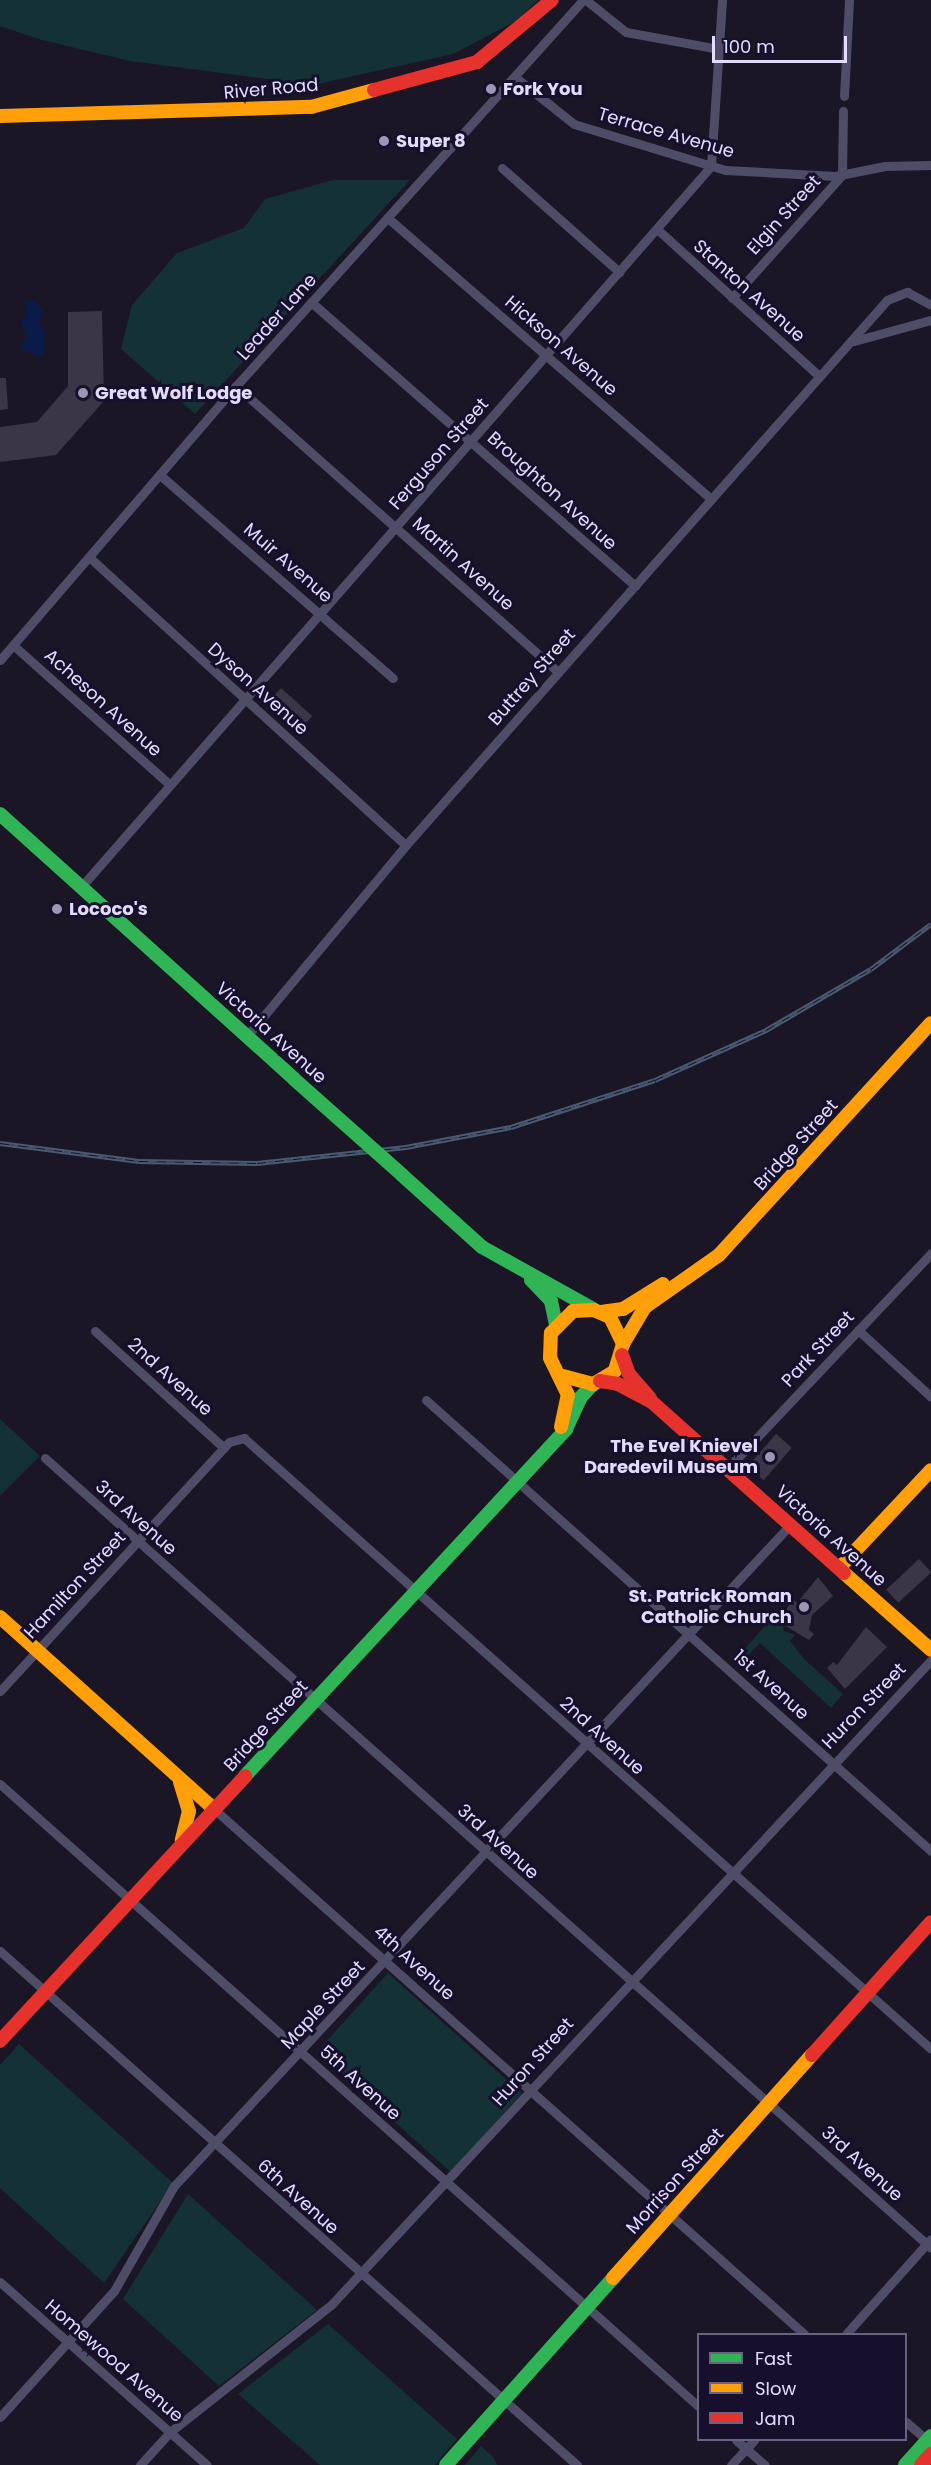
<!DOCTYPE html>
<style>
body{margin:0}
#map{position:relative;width:931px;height:2465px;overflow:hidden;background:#1a1626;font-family:Poppins,sans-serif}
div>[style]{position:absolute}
.green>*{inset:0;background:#143135;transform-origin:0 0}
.water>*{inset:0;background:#0b1b49}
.building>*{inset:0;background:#3a3547;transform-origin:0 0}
.street>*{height:9px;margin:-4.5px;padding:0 4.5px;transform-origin:4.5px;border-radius:4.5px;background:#4f4c67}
.fast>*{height:14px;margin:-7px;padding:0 7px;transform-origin:7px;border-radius:7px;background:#30b455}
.slow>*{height:14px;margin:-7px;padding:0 7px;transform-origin:7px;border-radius:7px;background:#ff9f0a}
.jam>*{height:14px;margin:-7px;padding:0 7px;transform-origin:7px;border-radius:7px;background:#e5322d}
.rail>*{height:5px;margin-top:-2.5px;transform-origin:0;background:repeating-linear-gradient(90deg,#17102c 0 9px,#485b71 0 18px);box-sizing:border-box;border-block:2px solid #485b71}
.fast-bridge>*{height:14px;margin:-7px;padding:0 7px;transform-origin:7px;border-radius:7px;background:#30b455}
.dots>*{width:16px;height:16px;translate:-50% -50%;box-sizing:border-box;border:3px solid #17102c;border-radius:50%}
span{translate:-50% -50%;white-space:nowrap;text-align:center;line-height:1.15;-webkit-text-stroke:6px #17102c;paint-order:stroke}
.street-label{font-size:18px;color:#e3dcff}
.poi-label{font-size:18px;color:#e3dcff;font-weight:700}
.left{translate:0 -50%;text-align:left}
.right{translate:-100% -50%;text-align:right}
.legend{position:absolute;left:697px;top:2333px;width:210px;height:108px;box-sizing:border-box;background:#17102c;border:2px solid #696280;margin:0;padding:8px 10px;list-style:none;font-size:18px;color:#e3dcff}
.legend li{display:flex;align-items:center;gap:12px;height:30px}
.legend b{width:30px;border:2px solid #696280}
.scale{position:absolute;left:712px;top:36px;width:135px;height:27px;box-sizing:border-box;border:3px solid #e3dcff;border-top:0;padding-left:8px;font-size:18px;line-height:21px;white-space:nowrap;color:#e3dcff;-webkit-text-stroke:4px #17102c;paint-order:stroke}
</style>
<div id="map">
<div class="green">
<i style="clip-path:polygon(0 0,538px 0,516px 21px,453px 54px,313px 85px,130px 61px,42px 40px,0 26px)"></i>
<i style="clip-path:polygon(333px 180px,410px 180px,195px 414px,121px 349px,132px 305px,177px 253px,244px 228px,265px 199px)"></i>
<i style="clip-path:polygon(0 1419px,40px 1456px,0 1496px)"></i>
<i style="clip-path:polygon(771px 1619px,782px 1622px,784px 1631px,795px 1635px,790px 1641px,804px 1659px,843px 1694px,831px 1708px,760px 1643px,737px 1666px,733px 1662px)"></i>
<i style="left:388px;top:1973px;width:180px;height:106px;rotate:42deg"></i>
<i style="clip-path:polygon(19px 2044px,173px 2183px,104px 2283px,0 2188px,0 2065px)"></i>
<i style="clip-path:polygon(188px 2194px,317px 2310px,219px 2386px,123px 2299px)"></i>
<i style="clip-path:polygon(328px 2324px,457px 2439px,435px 2465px,320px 2465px,238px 2394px)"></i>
<i style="clip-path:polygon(481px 2446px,493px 2457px,497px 2465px,465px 2465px)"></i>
</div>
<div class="water">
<i style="clip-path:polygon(33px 300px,44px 310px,39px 321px,45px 333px,44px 357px,19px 349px,27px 336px,20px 322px,27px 317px,25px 302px)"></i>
</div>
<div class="building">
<i style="clip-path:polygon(102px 311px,104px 401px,56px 455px,0 462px,0 427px,37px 422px,68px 386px,68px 312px)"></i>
<i style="clip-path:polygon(0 378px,6px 378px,8px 409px,0 410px)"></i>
<i style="left:281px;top:688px;width:42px;height:18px;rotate:42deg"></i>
<i style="left:776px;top:1434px;width:21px;height:43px;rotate:41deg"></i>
<i style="left:919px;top:1559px;width:18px;height:45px;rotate:47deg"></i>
<i style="clip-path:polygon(818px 1577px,833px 1596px,812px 1615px,809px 1630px,814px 1634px,809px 1640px,784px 1625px,792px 1616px,785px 1610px,794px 1600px,797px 1603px)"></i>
<i style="clip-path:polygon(866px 1627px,887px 1647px,845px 1689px,827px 1668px,833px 1662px,837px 1665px)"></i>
</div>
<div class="street">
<i style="left:586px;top:0;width:51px;rotate:38.7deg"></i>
<i style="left:626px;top:32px;width:95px;rotate:10.4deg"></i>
<i style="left:515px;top:77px;width:75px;rotate:38.5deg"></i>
<i style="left:574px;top:124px;width:158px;rotate:16.9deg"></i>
<i style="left:725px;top:170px;width:110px;rotate:3.1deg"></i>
<i style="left:835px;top:176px;width:51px;rotate:-11.3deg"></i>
<i style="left:885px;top:166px;width:46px;rotate:-1.2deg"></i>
<i style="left:844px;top:96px;width:96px;rotate:-87deg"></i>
<i style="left:502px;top:168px;width:157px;rotate:41.6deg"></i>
<i style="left:389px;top:219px;width:427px;rotate:41deg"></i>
<i style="left:657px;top:229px;width:219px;rotate:42.2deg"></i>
<i style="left:732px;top:298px;width:165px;rotate:-48.2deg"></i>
<i style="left:842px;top:175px;width:64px;rotate:-89.1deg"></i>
<i style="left:311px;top:302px;width:431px;rotate:41.2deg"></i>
<i style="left:854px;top:341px;width:80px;rotate:-15.3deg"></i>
<i style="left:236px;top:386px;width:431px;rotate:41.6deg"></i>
<i style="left:160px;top:475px;width:309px;rotate:41.1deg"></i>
<i style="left:89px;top:557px;width:428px;rotate:42.3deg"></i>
<i style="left:13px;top:645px;width:210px;rotate:41.7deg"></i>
<i style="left:0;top:660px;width:362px;rotate:-49.3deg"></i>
<i style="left:236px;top:386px;width:519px;rotate:-48.05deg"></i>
<i style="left:81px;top:887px;width:957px;rotate:-48.85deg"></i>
<i style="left:711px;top:166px;width:166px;rotate:-86.2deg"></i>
<i style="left:247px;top:1036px;width:249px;rotate:-50.2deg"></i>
<i style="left:406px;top:845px;width:727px;rotate:-48.57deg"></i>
<i style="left:887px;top:300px;width:22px;rotate:-22deg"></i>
<i style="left:907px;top:292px;width:27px;rotate:28deg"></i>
<i style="left:858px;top:1330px;width:99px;rotate:42.5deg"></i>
<i style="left:95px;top:1331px;width:174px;rotate:42.2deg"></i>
<i style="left:426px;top:1400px;width:677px;rotate:41.77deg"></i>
<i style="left:45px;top:1458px;width:1187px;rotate:41.72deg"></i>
<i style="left:728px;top:1468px;width:296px;rotate:-46.6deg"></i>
<i style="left:0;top:1691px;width:338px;rotate:-47.4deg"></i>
<i style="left:229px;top:1442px;width:16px;rotate:-15deg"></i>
<i style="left:244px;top:1438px;width:919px;rotate:41.65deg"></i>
<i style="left:0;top:1784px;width:935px;rotate:41.7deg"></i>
<i style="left:214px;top:1809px;width:790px;rotate:41.66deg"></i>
<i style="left:0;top:1951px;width:773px;rotate:41.7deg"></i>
<i style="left:0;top:2282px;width:276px;rotate:41.5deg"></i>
<i style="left:846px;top:2334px;width:127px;rotate:-48.2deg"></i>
<i style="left:0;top:2417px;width:170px;rotate:-47.9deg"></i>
<i style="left:114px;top:2291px;width:121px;rotate:-60.3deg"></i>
<i style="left:174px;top:2186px;width:905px;rotate:-47.02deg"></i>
<i style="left:906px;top:2422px;width:33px;rotate:41deg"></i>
<i style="left:736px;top:2440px;width:38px;rotate:41deg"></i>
<i style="left:140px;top:2465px;width:45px;rotate:-47.7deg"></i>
<i style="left:170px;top:2432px;width:205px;rotate:-38.3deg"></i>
<i style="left:331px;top:2305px;width:881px;rotate:-47.07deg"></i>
<i style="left:731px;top:2465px;width:34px;rotate:-47deg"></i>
</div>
<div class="fast">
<i style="left:0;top:814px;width:396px;rotate:42deg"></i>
<i style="left:402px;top:1175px;width:108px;rotate:42deg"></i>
<i style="left:482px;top:1247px;width:127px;rotate:29.2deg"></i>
<i style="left:531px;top:1280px;width:29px;rotate:46deg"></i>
<i style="left:551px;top:1301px;width:24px;rotate:78deg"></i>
<i style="left:245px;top:1776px;width:473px;rotate:-47.2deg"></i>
<i style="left:566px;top:1429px;width:35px;rotate:-65deg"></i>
<i style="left:581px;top:1397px;width:18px;rotate:-47deg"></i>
<i style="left:446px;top:2465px;width:251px;rotate:-48.2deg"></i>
<i style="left:905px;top:2465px;width:39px;rotate:-48deg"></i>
</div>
<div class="slow">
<i style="left:0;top:116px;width:311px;rotate:-1.7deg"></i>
<i style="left:311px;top:107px;width:65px;rotate:-15.1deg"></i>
<i style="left:601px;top:1312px;width:22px;rotate:-8deg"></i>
<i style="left:623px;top:1309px;width:47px;rotate:-32deg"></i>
<i style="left:623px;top:1344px;width:43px;rotate:-59.3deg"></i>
<i style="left:645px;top:1307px;width:90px;rotate:-35.1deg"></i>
<i style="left:719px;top:1255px;width:314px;rotate:-47.6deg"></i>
<i style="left:561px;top:1427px;width:33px;rotate:-78deg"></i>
<i style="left:568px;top:1395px;width:41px;rotate:-115.9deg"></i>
<i style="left:550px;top:1358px;width:25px;rotate:-88deg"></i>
<i style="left:551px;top:1333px;width:31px;rotate:-45deg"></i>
<i style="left:573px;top:1311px;width:21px;rotate:-3deg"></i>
<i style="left:594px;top:1310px;width:17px;rotate:24deg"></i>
<i style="left:610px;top:1317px;width:30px;rotate:64deg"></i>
<i style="left:623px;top:1344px;width:28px;rotate:107deg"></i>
<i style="left:615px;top:1371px;width:26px;rotate:149deg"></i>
<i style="left:593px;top:1384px;width:31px;rotate:-165deg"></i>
<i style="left:839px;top:1568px;width:134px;rotate:-46.8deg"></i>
<i style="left:844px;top:1573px;width:116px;rotate:41.5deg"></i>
<i style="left:0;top:1617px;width:288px;rotate:41.9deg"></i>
<i style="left:180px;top:1782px;width:30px;rotate:73deg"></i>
<i style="left:189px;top:1811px;width:30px;rotate:104deg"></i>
<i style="left:613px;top:2278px;width:299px;rotate:-48.3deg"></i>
</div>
<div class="jam">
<i style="left:374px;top:90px;width:107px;rotate:-15.2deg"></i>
<i style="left:477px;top:62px;width:97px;rotate:-39.6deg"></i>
<i style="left:622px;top:1355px;width:20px;rotate:70deg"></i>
<i style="left:629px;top:1374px;width:32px;rotate:49deg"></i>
<i style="left:600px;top:1381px;width:18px;rotate:9deg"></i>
<i style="left:618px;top:1384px;width:38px;rotate:28deg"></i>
<i style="left:652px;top:1402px;width:257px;rotate:41.7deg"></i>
<i style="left:0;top:2041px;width:361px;rotate:-47.2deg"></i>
<i style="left:812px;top:2055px;width:178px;rotate:-48.2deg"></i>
<i style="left:921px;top:2465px;width:15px;rotate:-48deg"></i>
</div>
<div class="rail">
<i style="left:0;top:1143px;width:140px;rotate:7.4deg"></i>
<i style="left:139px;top:1161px;width:118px;rotate:1deg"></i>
<i style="left:257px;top:1163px;width:150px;rotate:-6.1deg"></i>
<i style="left:406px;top:1147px;width:107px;rotate:-10.8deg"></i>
<i style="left:511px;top:1127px;width:151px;rotate:-18.1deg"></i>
<i style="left:655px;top:1080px;width:122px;rotate:-24.2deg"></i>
<i style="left:766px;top:1030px;width:121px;rotate:-30.2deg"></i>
<i style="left:871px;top:969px;width:75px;rotate:-36.9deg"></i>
</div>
<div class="fast-bridge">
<i style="left:294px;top:1079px;width:144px;rotate:41.6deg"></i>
</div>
<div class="dots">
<i style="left:491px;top:89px;background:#9d97b3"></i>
<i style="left:384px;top:141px;background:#9d97b3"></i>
<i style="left:83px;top:393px;background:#9d97b3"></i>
<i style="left:57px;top:909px;background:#9d97b3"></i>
<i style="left:770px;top:1457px;background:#9d97b3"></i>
<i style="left:804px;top:1607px;background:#9d97b3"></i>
</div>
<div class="street-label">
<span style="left:271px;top:89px;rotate:-5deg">River Road</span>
<span style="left:666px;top:133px;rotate:16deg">Terrace Avenue</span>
<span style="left:784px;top:215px;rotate:-48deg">Elgin Street</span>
<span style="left:749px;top:291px;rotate:42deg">Stanton Avenue</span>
<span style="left:277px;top:317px;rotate:-48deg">Leader Lane</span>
<span style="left:561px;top:346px;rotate:41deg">Hickson Avenue</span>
<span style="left:439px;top:454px;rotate:-49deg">Ferguson Street</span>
<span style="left:552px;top:491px;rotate:42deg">Broughton Avenue</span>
<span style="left:288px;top:563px;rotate:41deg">Muir Avenue</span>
<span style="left:463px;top:564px;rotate:42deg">Martin Avenue</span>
<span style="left:532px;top:677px;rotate:-49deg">Buttrey Street</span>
<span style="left:258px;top:689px;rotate:42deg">Dyson Avenue</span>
<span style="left:103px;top:703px;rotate:42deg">Acheson Avenue</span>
<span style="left:271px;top:1033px;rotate:42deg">Victoria Avenue</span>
<span style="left:796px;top:1145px;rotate:-48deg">Bridge Street</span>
<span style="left:818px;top:1349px;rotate:-47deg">Park Street</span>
<span style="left:170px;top:1377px;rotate:42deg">2nd Avenue</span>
<span style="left:136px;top:1518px;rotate:42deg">3rd Avenue</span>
<span style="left:831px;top:1536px;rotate:42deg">Victoria Avenue</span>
<span style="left:75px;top:1585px;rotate:-47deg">Hamilton Street</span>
<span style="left:771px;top:1685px;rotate:42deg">1st Avenue</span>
<span style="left:864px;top:1706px;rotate:-46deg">Huron Street</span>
<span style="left:266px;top:1726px;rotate:-48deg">Bridge Street</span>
<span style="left:602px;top:1736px;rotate:42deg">2nd Avenue</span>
<span style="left:498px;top:1842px;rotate:42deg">3rd Avenue</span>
<span style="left:414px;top:1963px;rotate:42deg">4th Avenue</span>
<span style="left:323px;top:2005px;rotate:-47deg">Maple Street</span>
<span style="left:533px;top:2062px;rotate:-48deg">Huron Street</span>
<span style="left:360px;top:2083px;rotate:42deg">5th Avenue</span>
<span style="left:862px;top:2164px;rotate:42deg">3rd Avenue</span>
<span style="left:675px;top:2181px;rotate:-48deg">Morrison Street</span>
<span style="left:298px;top:2197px;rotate:42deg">6th Avenue</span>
<span style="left:114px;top:2361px;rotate:41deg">Homewood Avenue</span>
</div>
<div class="poi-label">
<span class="left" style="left:503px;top:89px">Fork You</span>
<span class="left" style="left:396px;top:141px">Super 8</span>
<span class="left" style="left:95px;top:393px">Great Wolf Lodge</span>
<span class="left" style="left:69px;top:909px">Lococo's</span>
<span class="right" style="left:758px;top:1457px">The Evel Knievel<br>Daredevil Museum</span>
<span class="right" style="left:792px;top:1607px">St. Patrick Roman<br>Catholic Church</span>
</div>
<ul class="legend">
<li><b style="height:8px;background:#30b455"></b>Fast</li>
<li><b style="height:8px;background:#ff9f0a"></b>Slow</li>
<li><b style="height:8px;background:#e5322d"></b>Jam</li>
</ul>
<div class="scale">100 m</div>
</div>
